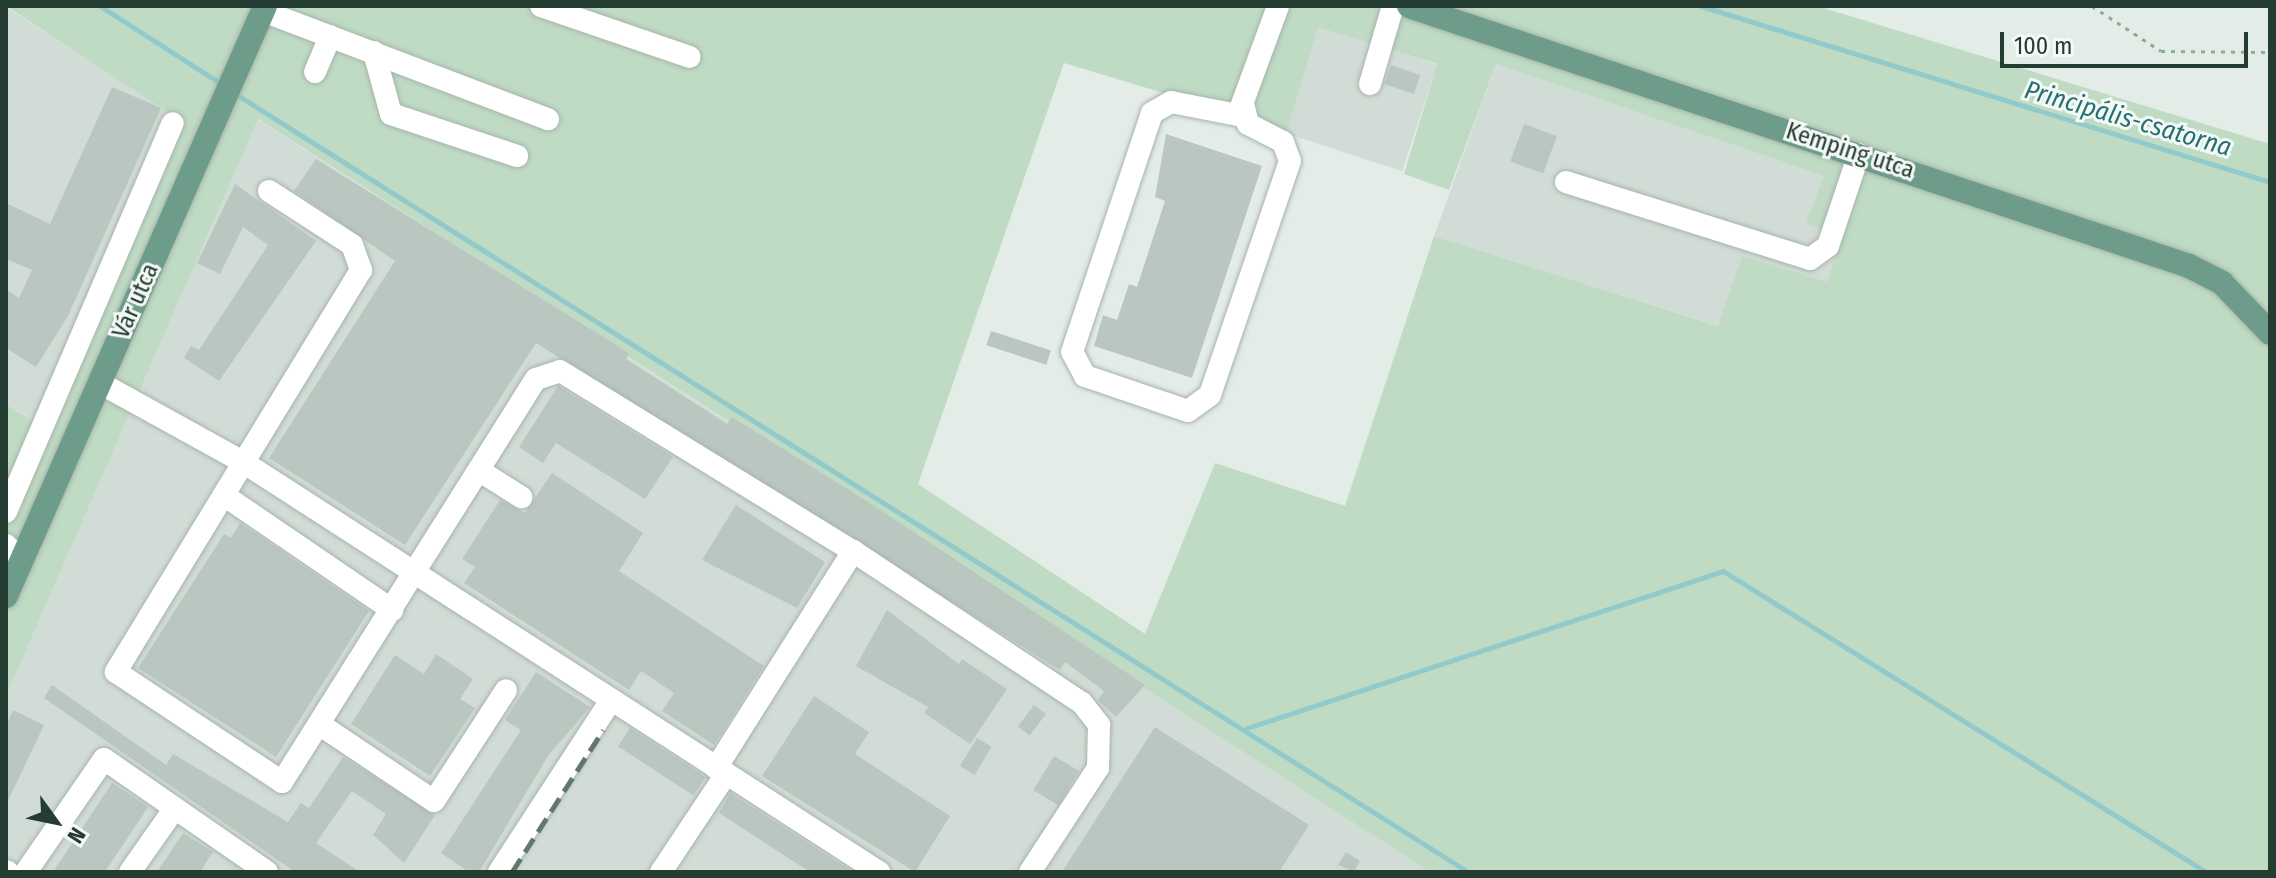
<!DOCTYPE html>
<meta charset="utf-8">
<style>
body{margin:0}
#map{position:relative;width:2276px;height:878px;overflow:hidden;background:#e4ece7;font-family:"Fira Sans Condensed",sans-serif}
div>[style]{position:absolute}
.built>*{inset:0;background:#d2dcd6;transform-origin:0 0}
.green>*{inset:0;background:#bfdbc3}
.stream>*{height:5px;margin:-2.5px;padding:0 2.5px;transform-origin:2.5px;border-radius:2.5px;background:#92cacb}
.building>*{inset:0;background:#bac7c0;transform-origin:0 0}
.path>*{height:3px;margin-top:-1.5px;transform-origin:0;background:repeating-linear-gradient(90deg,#88ad9c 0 4px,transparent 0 10px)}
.roads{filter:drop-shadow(0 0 2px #a7b4ad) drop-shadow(0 0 2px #a7b4ad)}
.minor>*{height:22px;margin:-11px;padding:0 11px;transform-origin:11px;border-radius:11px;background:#fff}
.major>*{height:24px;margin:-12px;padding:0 12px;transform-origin:12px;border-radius:12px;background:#6d9d8a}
.rail>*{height:5px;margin-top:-2.5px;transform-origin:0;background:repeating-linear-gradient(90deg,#60776e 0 16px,transparent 0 24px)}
span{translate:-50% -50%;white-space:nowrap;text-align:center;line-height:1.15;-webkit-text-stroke:6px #f4f9f6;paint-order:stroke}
.street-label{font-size:24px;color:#253c33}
.water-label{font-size:26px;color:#257072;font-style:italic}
.frame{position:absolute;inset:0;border:8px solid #253c33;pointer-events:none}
.north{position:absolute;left:16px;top:782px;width:80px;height:80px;-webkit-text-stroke:6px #f4f9f6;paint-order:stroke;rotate:123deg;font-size:22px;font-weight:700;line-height:32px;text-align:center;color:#253c33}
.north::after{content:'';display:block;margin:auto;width:28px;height:36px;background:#253c33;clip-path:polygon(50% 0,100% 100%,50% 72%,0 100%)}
.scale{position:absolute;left:2000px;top:32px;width:248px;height:36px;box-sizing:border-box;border:4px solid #253c33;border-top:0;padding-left:10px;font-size:24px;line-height:28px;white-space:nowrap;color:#253c33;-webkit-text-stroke:6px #f4f9f6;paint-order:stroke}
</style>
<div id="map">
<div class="built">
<i style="clip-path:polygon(6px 7px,171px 113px,39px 424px,6px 404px)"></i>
<i style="left:1318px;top:26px;width:125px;height:112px;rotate:18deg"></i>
<i style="clip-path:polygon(1496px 64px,1824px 176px,1843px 235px,1827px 283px,1719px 326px,1434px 236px)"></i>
<i style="clip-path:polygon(257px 119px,1430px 872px,6px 872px,6px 696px)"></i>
</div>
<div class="green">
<i style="clip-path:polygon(evenodd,6px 6px,1817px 6px,2270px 144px,2270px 872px,1430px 872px,258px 119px,6px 696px,6px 404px,38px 424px,171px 114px,6px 6px,1318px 27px,1437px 64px,1404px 174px,1449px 190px,1496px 64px,1824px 176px,1806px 223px,1843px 235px,1827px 282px,1742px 256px,1718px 326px,1434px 236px,1345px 506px,1215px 463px,1145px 634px,918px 484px,1064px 63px,1220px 110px,1234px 104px,1244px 77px,1261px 84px,1253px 110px,1261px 125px,1286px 133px,1318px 27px)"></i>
</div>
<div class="stream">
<i style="left:100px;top:6px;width:146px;rotate:32.7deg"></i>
<i style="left:1701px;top:6px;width:596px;rotate:17.19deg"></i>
<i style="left:234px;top:93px;width:1459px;rotate:32.26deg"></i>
<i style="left:1247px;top:728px;width:501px;rotate:-18.25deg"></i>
<i style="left:1723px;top:571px;width:569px;rotate:31.93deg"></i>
</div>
<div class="building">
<i style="left:1391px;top:65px;width:31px;height:20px;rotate:19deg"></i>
<i style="clip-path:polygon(112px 87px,161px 108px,68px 316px,36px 367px,6px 348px,6px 289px,19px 298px,32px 270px,6px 259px,6px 203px,50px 224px)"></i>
<i style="left:1524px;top:124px;width:35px;height:40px;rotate:20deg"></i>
<i style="clip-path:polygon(1166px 134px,1262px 166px,1192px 378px,1094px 346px,1103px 315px,1117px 320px,1129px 284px,1137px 287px,1165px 201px,1155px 197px)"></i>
<i style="clip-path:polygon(316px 159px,629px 353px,626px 359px,727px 424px,732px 417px,868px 502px,1145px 685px,1116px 717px,1098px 700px,1104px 691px,1065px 662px,1060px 670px,536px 343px,405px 545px,269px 458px,395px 261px,294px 191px)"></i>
<i style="clip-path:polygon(235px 184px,316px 241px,219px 381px,184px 358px,191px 346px,199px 350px,268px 245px,243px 227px,220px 274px,197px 263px)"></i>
<i style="left:991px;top:331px;width:63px;height:15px;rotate:18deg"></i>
<i style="clip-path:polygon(558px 386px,673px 457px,645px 499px,556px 443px,543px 463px,519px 447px)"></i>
<i style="clip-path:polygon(552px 473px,643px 533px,619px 571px,764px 666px,714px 745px,662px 711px,674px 693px,641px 671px,629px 690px,464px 583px,475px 567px,462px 559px,500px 500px,525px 513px)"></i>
<i style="clip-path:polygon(736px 505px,825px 562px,797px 608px,702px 560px)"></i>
<i style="clip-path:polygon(240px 523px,369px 611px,276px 757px,138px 668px,224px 534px,231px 538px)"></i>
<i style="clip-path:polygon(887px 610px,959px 664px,962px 659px,1007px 689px,970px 744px,924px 713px,928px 707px,856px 666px)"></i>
<i style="clip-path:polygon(436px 654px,473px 679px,460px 699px,475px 708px,430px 776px,351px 724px,395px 655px,424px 674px)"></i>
<i style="clip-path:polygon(536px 672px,590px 707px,548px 756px,479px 872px,469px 872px,441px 853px,521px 730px,505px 720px)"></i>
<i style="clip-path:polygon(52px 685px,166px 765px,173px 754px,288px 822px,301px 803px,309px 808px,343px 757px,435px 815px,404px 863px,373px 835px,386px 814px,352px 791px,316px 843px,360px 872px,295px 872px,44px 698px)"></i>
<i style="clip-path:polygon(814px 696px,869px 732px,855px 754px,950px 816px,915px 872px,762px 776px)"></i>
<i style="left:1034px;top:705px;width:15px;height:27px;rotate:37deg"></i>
<i style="clip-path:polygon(13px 710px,44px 725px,6px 805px,6px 726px)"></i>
<i style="clip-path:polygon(1155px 727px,1309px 825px,1279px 872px,1062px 872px)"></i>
<i style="left:630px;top:728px;width:90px;height:22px;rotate:33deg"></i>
<i style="left:977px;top:738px;width:17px;height:33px;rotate:31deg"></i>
<i style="left:1054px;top:756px;width:29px;height:40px;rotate:31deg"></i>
<i style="clip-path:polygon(112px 783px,148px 807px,105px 872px,53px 872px)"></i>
<i style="clip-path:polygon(730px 793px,853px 872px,810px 872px,719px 813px)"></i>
<i style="clip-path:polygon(183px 833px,213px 852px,200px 872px,157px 872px)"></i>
<i style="clip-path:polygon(1346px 852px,1360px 861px,1354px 872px,1338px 865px)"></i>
</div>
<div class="path">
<i style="left:2092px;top:6px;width:82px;rotate:33.1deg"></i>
<i style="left:2161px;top:51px;width:109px;rotate:0.5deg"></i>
</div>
<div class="roads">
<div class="minor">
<i style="left:541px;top:6px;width:157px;rotate:18.9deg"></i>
<i style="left:263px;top:11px;width:305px;rotate:20.8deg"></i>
<i style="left:374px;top:52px;width:64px;rotate:74.7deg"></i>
<i style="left:391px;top:114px;width:133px;rotate:18.4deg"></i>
<i style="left:315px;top:72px;width:39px;rotate:-67deg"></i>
<i style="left:1370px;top:84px;width:81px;rotate:-73.6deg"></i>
<i style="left:1244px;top:107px;width:17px;rotate:77deg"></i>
<i style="left:1248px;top:124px;width:39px;rotate:27deg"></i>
<i style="left:1283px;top:142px;width:20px;rotate:70deg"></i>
<i style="left:1290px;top:161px;width:247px;rotate:108.9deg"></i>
<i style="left:1210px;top:395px;width:27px;rotate:144deg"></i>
<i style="left:1188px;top:411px;width:109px;rotate:-161.2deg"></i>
<i style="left:1085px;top:376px;width:27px;rotate:-118deg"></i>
<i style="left:1072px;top:352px;width:252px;rotate:-71.5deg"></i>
<i style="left:1152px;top:113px;width:22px;rotate:-30deg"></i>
<i style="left:1171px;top:102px;width:68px;rotate:11deg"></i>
<i style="left:1238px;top:115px;width:116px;rotate:-69.8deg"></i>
<i style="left:1566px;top:182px;width:256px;rotate:17.5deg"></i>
<i style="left:1810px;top:259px;width:22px;rotate:-36deg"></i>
<i style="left:1828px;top:246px;width:97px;rotate:-71.4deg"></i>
<i style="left:269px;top:191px;width:99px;rotate:33deg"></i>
<i style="left:352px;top:245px;width:27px;rotate:70deg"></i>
<i style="left:361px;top:270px;width:471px;rotate:121.4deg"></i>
<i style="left:116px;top:672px;width:199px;rotate:33.5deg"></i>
<i style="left:282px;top:782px;width:476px;rotate:-57.8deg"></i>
<i style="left:536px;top:379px;width:25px;rotate:-18deg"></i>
<i style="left:560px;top:371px;width:344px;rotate:31.6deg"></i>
<i style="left:853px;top:551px;width:275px;rotate:33.6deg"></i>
<i style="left:1082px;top:703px;width:28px;rotate:52deg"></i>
<i style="left:1099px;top:725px;width:43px;rotate:91.3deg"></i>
<i style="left:1098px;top:768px;width:124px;rotate:123.2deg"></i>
<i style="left:100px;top:383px;width:163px;rotate:28.9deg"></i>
<i style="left:243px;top:462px;width:757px;rotate:32.81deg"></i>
<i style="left:480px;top:471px;width:49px;rotate:32.4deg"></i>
<i style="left:228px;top:498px;width:199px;rotate:34.3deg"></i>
<i style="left:6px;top:512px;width:423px;rotate:-66.8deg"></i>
<i style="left:6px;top:545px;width:23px;rotate:45deg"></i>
<i style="left:319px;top:724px;width:138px;rotate:33.8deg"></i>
<i style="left:434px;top:801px;width:132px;rotate:-57deg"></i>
<i style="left:716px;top:768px;width:257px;rotate:-57.7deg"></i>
<i style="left:6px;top:871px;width:2px;rotate:27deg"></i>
<i style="left:26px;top:872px;width:137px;rotate:-55.4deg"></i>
<i style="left:104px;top:759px;width:198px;rotate:34.7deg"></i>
<i style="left:130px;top:872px;width:78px;rotate:-54.9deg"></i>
<i style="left:499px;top:872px;width:205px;rotate:-56.9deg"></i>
<i style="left:661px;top:872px;width:118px;rotate:-56.4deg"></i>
</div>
<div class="major">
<i style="left:1409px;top:6px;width:822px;rotate:18.43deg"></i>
<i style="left:2189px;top:266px;width:37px;rotate:27deg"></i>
<i style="left:2222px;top:283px;width:69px;rotate:46.2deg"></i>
<i style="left:6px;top:596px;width:644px;rotate:-66.3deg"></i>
</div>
</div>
<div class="rail">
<i style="left:512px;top:872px;width:169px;rotate:-57.3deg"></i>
</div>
<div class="street-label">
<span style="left:1850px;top:151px;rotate:18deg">Kemping utca</span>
<span style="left:136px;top:301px;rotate:-66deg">Vár utca</span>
</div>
<div class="water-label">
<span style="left:2128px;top:119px;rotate:16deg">Principális-csatorna</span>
</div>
<div class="frame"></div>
<div class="north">N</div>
<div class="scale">100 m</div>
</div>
